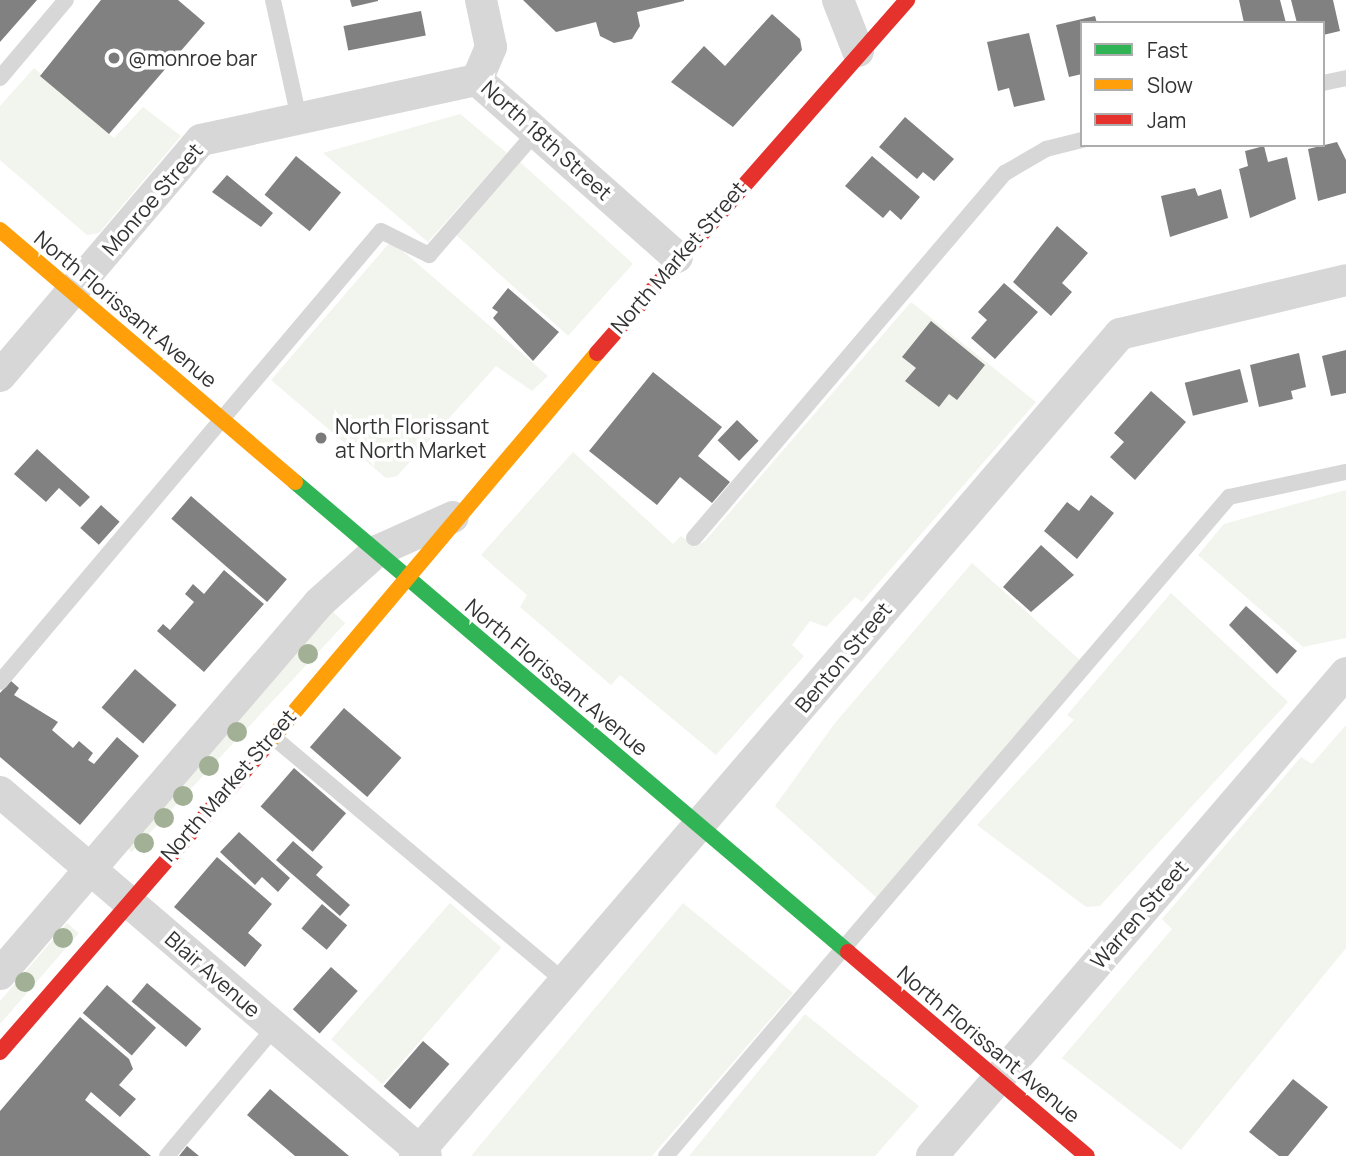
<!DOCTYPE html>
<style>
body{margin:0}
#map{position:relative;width:1346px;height:1156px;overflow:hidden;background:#fff;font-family:Manrope,sans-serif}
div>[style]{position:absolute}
.green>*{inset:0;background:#f1f5ed;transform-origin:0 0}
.building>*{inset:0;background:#818181;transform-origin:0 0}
.lane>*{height:16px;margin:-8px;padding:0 8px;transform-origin:8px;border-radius:8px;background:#d7d7d7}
.street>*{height:32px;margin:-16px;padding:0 16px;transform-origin:16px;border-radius:16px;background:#d7d7d7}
.fast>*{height:16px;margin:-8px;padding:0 8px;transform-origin:8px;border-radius:8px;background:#30b455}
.slow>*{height:16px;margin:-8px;padding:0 8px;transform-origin:8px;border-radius:8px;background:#ff9f0a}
.jam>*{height:16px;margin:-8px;padding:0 8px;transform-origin:8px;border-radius:8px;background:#e5322d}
.trees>*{width:20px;height:20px;margin:-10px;border-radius:50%;background:#a2b095}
.dots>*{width:19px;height:19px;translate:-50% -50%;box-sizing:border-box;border:4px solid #fff;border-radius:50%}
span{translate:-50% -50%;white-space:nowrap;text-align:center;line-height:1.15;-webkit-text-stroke:7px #fff;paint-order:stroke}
.poi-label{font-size:21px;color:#333}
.left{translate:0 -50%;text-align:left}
.street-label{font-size:21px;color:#333}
.legend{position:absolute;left:1080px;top:21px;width:245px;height:126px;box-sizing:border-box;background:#fff;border:2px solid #adadad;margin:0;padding:9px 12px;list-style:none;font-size:21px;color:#333}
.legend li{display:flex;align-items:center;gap:14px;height:35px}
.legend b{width:35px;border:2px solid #adadad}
</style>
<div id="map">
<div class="green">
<i style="clip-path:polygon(34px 68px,114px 138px,143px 107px,181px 136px,99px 233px,87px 235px,0 160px,0 106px)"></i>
<i style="clip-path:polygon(460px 114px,507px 153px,428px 242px,323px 153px)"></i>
<i style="left:520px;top:162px;width:152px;height:97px;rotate:42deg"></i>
<i style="clip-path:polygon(391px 241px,548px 376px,532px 391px,496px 366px,397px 476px,386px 478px,271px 380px)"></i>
<i style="clip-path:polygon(911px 302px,1036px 402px,862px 602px,855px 597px,826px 627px,810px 621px,792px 645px,804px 656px,716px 755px,620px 675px,611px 685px,520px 607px,527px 595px,481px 555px,573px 452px,673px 544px,681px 536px,695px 547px,705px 541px)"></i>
<i style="clip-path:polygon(1346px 490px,1346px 638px,1303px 647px,1198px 555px,1224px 524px)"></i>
<i style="clip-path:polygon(972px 563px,1081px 661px,878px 899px,775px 806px,835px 723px)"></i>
<i style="clip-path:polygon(1171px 593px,1288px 702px,1100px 906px,1086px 907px,977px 825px,1074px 720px,1067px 715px)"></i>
<i style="left:332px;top:611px;width:18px;height:313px;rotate:43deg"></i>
<i style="clip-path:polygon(1346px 725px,1346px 948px,1181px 1150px,1062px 1058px,1172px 929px,1162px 919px,1301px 757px,1312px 764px)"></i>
<i style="left:450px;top:903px;width:68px;height:181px;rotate:41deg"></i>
<i style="clip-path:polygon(683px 903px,793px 993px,652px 1156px,471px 1156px)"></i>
<i style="clip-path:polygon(67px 923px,79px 933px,0 1024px,0 1001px)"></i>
<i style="clip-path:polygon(805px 1014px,919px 1106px,875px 1156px,689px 1156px)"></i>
</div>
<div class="building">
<i style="clip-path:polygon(0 0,37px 0,0 42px)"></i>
<i style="clip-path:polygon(101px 0,178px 0,205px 23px,109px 134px,40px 76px)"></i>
<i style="clip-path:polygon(350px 0,378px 0,378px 1px,352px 7px)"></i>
<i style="clip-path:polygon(523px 0,684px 0,684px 1px,637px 12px,640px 26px,632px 39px,614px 43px,600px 36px,596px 22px,556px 32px)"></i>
<i style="clip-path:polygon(1239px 0,1280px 0,1286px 23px,1244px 23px)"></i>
<i style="clip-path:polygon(1291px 0,1333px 0,1340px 31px,1323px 35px,1323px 23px,1297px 23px)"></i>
<i style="left:421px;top:11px;width:25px;height:79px;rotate:79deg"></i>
<i style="clip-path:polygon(772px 14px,800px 39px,802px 50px,733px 127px,671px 82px,704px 46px,725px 66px)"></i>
<i style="clip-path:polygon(1095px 16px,1097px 23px,1082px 23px,1082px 74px,1069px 77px,1056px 25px)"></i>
<i style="clip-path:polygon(1029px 33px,1045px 100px,1014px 107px,1009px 88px,998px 91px,987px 42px)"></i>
<i style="clip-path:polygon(905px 117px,954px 159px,934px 181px,923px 172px,917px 179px,879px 147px)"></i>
<i style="clip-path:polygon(1337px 142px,1346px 160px,1346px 193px,1318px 201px,1308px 149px)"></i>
<i style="clip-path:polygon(1264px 146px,1268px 162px,1287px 157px,1296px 199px,1250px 218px,1239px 169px,1248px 166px,1245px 151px)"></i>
<i style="left:296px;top:156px;width:58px;height:50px;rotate:39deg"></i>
<i style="clip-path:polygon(872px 156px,920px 197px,901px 220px,890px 210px,883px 218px,845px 186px)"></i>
<i style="clip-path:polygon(227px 175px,273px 213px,261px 227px,212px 192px)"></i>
<i style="clip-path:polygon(1195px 188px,1198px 196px,1221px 189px,1228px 218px,1170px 237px,1161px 196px)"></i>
<i style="clip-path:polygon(1057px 226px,1088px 253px,1062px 283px,1072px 292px,1051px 316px,1013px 282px)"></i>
<i style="clip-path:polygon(1004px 283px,1038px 312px,995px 359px,971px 338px,987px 320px,978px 312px)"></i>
<i style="clip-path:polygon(508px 288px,559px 332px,533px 361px,493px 318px,498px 312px,492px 308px)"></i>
<i style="clip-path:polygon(931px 321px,985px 365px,957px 400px,949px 394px,939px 407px,905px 381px,916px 368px,902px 357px)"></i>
<i style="clip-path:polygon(1346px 350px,1346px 393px,1331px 396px,1322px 356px)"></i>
<i style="clip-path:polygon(1299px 353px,1306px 387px,1291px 391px,1293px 399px,1259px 407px,1250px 365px)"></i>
<i style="left:1240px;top:369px;width:34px;height:57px;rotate:76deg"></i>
<i style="clip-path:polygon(653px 372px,722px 427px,698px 456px,730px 482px,712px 503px,680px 477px,657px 505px,589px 451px)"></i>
<i style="clip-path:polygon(1151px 391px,1186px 422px,1135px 480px,1110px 457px,1124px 442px,1114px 433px)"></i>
<i style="left:737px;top:420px;width:30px;height:28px;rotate:44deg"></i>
<i style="clip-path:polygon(37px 449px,90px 497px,80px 507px,59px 488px,46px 502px,14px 474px)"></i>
<i style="clip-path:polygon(1091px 495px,1114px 513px,1077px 559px,1044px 531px,1067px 502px,1079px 511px)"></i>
<i style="left:191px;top:496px;width:127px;height:30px;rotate:41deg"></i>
<i style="left:101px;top:505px;width:25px;height:31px;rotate:42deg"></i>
<i style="clip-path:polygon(1041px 545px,1074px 575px,1031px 612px,1003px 587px)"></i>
<i style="clip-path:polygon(224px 570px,264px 604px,204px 672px,157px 631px,163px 624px,170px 630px,194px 602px,185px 594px,193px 584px,204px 594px)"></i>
<i style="clip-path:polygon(1246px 606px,1297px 651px,1277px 674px,1229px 625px)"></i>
<i style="left:135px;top:669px;width:55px;height:51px;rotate:41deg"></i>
<i style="clip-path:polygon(11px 681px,19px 688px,14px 695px,58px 722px,52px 730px,73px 748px,79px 741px,93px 753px,88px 760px,94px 764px,117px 737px,139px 756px,80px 825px,0 757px,0 693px)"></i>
<i style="left:344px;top:708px;width:76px;height:52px;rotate:41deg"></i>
<i style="left:294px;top:768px;width:69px;height:51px;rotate:41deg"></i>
<i style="clip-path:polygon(239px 832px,290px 878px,278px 892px,262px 877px,255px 885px,220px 852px)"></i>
<i style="clip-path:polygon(293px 841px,323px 867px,316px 875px,350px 905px,340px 916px,276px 860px)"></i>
<i style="clip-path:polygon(217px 857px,272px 904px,248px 933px,262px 945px,245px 967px,174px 907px)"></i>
<i style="left:322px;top:904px;width:33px;height:32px;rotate:40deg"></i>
<i style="left:331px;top:967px;width:36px;height:57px;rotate:42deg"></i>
<i style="left:147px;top:983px;width:71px;height:24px;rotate:40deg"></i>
<i style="left:107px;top:985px;width:65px;height:37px;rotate:41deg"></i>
<i style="clip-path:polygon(80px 1017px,129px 1059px,133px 1069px,119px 1085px,136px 1099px,120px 1117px,91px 1092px,85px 1100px,151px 1156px,0 1156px,0 1111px)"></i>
<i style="left:423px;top:1041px;width:35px;height:60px;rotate:41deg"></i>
<i style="clip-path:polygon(1293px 1079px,1328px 1107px,1288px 1156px,1279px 1156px,1249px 1132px)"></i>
<i style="clip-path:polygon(270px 1089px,349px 1156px,295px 1156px,247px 1115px)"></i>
<i style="clip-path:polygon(187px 1146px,199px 1156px,179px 1156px)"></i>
</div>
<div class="lane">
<i style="left:273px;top:0;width:121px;rotate:77.6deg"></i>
<i style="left:0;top:78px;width:102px;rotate:-49.8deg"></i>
<i style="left:1323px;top:83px;width:24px;rotate:-12deg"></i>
<i style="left:694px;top:538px;width:480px;rotate:-49.6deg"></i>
<i style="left:1005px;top:173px;width:48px;rotate:-30.3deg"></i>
<i style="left:1046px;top:149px;width:37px;rotate:-14deg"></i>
<i style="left:0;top:682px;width:590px;rotate:-49.81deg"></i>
<i style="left:381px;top:231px;width:54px;rotate:26.6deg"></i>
<i style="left:429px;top:255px;width:163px;rotate:-49deg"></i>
<i style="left:272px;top:736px;width:383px;rotate:40deg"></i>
<i style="left:167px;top:1156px;width:168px;rotate:-50.1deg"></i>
<i style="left:666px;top:1156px;width:867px;rotate:-49.49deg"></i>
<i style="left:1229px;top:497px;width:120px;rotate:-12.1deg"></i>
</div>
<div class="street">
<i style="left:481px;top:0;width:48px;rotate:78deg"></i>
<i style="left:491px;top:47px;width:36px;rotate:113deg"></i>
<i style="left:477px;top:80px;width:267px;rotate:41.5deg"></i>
<i style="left:838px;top:0;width:55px;rotate:68.6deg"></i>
<i style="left:0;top:376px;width:310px;rotate:-49.6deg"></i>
<i style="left:201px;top:140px;width:282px;rotate:-12.3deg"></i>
<i style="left:0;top:792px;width:560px;rotate:40.51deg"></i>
<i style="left:0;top:974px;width:489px;rotate:-49.3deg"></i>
<i style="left:319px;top:603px;width:78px;rotate:-41.9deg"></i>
<i style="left:377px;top:551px;width:83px;rotate:-24.1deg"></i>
<i style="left:415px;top:1156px;width:1083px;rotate:-49.38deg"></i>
<i style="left:1120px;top:334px;width:232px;rotate:-13.4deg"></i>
<i style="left:932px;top:1156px;width:636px;rotate:-49.4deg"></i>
</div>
<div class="fast">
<i style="left:295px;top:482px;width:726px;rotate:40.36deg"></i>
</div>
<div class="slow">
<i style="left:0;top:230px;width:388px;rotate:40.5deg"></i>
<i style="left:263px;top:749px;width:518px;rotate:-49.85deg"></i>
</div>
<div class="jam">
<i style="left:597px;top:353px;width:470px;rotate:-48.7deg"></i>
<i style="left:848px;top:952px;width:314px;rotate:40.5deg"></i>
<i style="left:0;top:1052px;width:401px;rotate:-49deg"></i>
</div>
<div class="trees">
<i style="left:308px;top:654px"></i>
<i style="left:237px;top:732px"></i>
<i style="left:209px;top:766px"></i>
<i style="left:183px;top:796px"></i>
<i style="left:164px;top:818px"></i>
<i style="left:144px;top:843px"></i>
<i style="left:63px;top:938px"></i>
<i style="left:25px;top:982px"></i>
</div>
<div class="dots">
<i style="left:114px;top:58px;background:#7a7a7a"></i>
<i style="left:321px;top:438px;background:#7a7a7a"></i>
</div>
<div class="poi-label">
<span class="left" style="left:128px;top:58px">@monroe bar</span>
<span class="left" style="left:335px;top:438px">North Florissant<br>at North Market</span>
</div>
<div class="street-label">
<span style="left:547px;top:140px;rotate:42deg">North 18th Street</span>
<span style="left:152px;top:199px;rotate:-49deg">Monroe Street</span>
<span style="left:678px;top:257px;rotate:-49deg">North Market Street</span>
<span style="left:126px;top:309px;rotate:40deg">North Florissant Avenue</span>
<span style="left:843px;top:657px;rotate:-50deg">Benton Street</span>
<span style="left:557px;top:677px;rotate:40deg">North Florissant Avenue</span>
<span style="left:228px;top:785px;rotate:-49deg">North Market Street</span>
<span style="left:1139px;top:914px;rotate:-49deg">Warren Street</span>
<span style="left:213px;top:974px;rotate:41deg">Blair Avenue</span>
<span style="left:989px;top:1044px;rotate:40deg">North Florissant Avenue</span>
</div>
<ul class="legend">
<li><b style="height:9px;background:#30b455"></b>Fast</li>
<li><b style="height:9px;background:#ff9f0a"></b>Slow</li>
<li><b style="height:9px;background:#e5322d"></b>Jam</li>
</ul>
</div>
